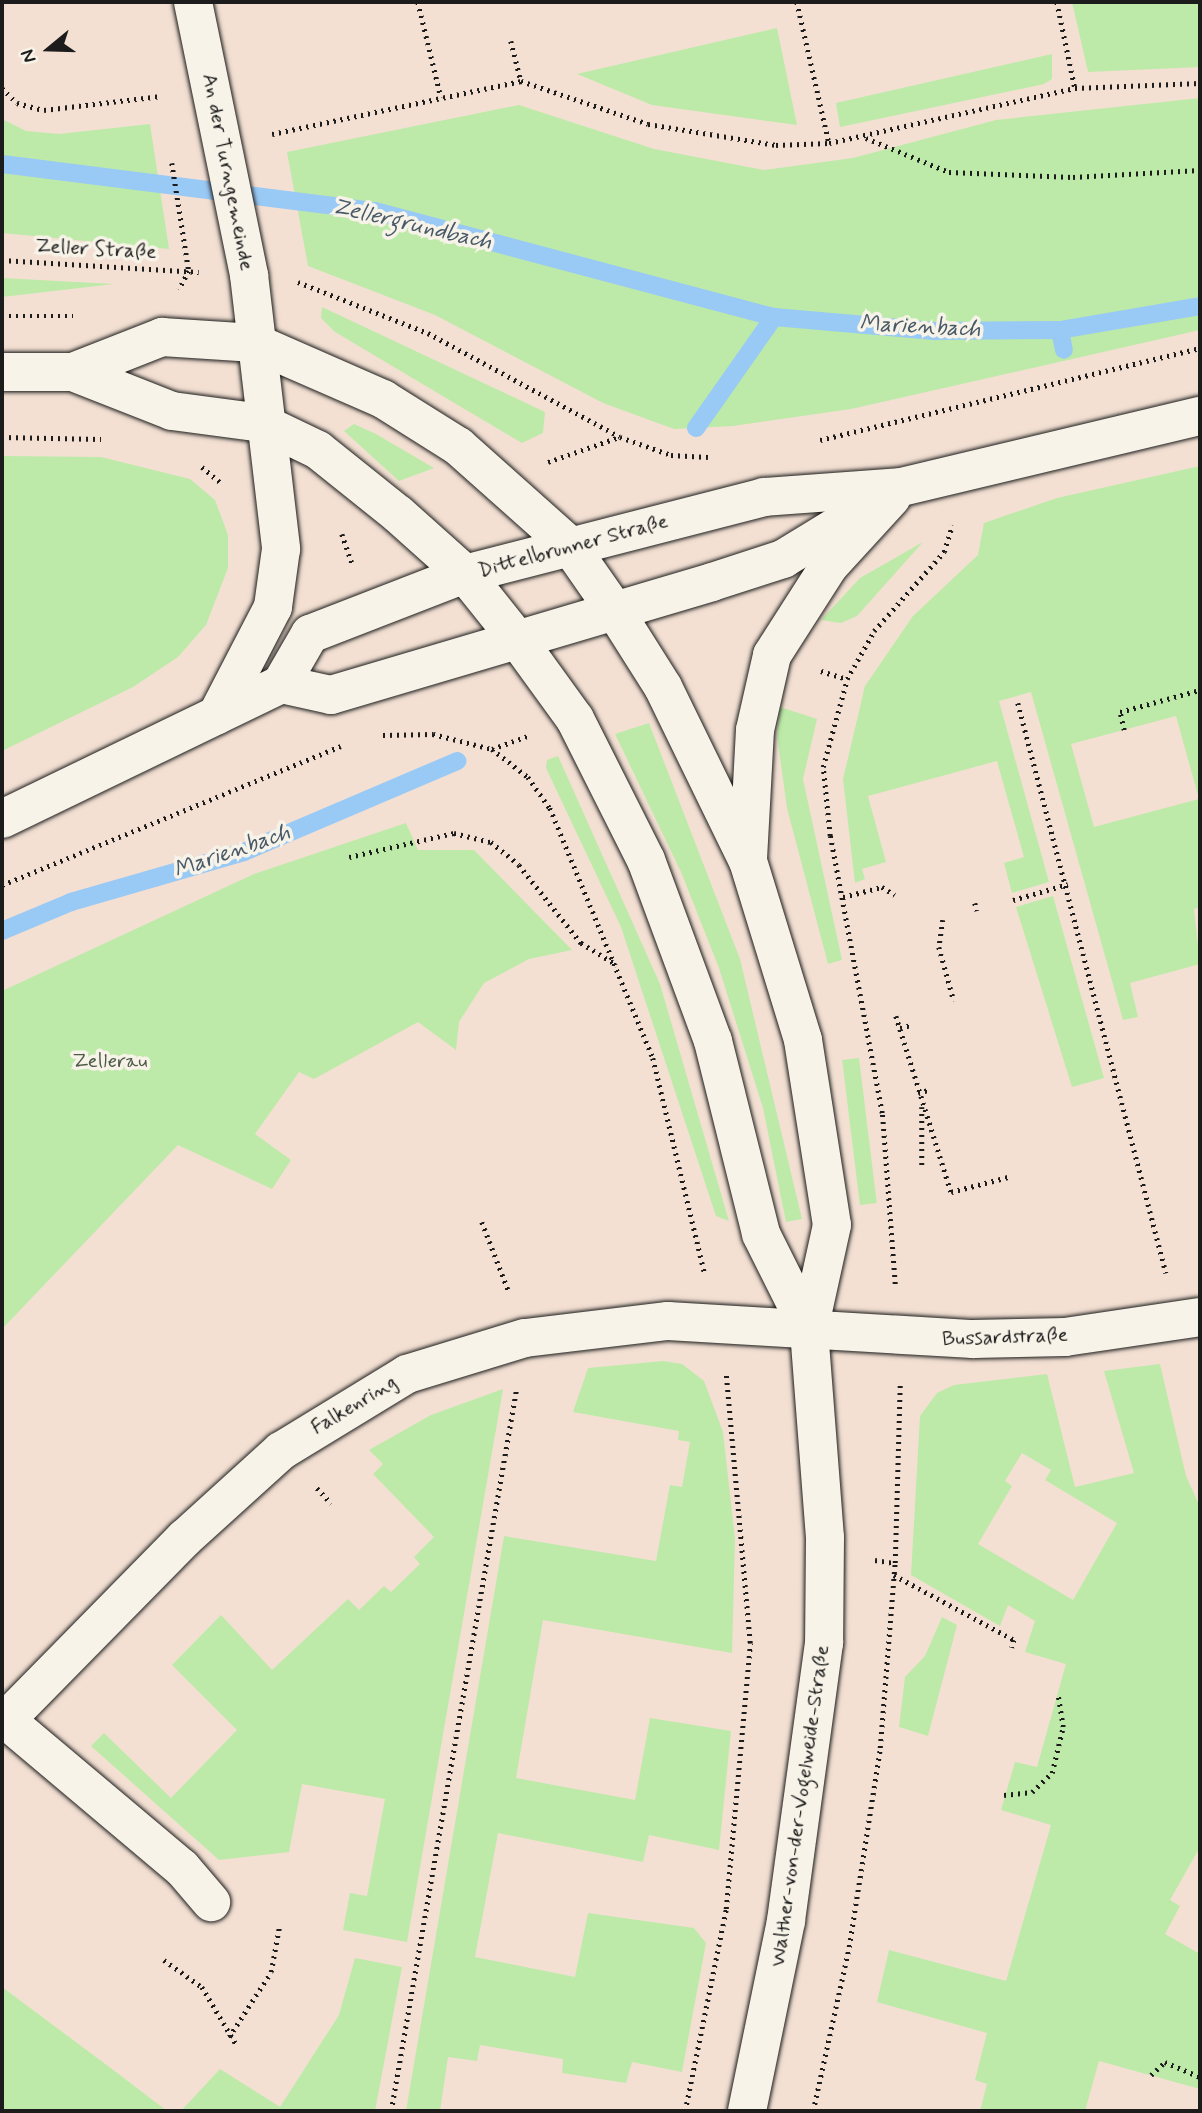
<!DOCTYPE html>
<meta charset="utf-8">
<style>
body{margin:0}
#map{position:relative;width:1202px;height:2113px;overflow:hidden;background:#f3e0d3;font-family:Mynerve,sans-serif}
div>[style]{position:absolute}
.green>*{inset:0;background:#bdeaa8;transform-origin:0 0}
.stream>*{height:18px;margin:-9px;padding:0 9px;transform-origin:9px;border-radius:9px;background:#99c9f5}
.path>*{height:4.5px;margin-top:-2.25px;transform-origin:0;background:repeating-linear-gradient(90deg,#1c1c1c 0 2px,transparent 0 7px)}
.roads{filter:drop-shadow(0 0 2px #1c1c1c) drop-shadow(0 0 2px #1c1c1c)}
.street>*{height:38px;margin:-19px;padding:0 19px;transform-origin:19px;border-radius:19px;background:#f7f3e8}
.secondary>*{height:38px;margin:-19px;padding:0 19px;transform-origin:19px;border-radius:19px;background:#f7f3e8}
span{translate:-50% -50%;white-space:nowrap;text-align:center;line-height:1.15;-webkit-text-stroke:7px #f7f3e8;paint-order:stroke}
.street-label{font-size:21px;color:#1c1c1c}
.park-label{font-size:21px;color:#4c5a46}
.water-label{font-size:23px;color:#485968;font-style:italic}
.frame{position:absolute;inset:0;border:4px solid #1c1c1c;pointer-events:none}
.north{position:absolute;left:14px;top:14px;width:70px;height:70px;-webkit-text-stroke:5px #f7f3e8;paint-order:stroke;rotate:251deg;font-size:19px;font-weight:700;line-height:28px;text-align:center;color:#1c1c1c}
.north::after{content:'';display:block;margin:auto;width:24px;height:32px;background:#1c1c1c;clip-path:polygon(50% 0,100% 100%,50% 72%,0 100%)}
</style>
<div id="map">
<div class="green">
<i style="clip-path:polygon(1072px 2px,1200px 2px,1200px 67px,1088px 72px)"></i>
<i style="clip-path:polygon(777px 28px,797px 125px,652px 105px,577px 74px)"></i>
<i style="clip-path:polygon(1052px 54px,1052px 79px,1044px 84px,840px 127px,836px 103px)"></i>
<i style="clip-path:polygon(1200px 98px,1200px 330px,851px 409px,733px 426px,674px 429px,603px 403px,435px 315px,308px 266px,287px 152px,519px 105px,654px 149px,764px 170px,853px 158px,996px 120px)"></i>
<i style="clip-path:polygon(2px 119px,26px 131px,59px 134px,150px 124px,169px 249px,2px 233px)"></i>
<i style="clip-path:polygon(2px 278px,114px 284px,2px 297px)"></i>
<i style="clip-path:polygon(322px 307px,545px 412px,543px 433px,522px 443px,335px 332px,321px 318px)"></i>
<i style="clip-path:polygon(354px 424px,376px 434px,434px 468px,399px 481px,344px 431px)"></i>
<i style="clip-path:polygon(2px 456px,101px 457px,190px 479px,215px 500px,228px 535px,228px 568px,206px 625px,178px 657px,133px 687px,2px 751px)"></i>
<i style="clip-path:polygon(evenodd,1200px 466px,1200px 907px,1194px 909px,1200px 964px,1130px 983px,1138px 1017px,1123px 1020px,1031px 692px,999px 701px,1049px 882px,1012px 893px,1004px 863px,1024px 857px,997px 761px,868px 796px,886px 862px,862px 869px,865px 879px,855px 883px,843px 779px,865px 686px,913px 616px,978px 555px,984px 523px,1057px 498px,1200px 466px,1176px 716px,1199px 799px,1094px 827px,1071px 744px,1176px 716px)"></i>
<i style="clip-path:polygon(923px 542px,857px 616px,841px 623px,821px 620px,860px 578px)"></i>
<i style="clip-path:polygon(780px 707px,817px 719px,803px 779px,842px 960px,828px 964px,787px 808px,777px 736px)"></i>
<i style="clip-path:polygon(649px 723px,740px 959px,802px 1219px,786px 1222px,763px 1108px,719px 968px,681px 872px,615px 734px)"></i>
<i style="clip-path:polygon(558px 756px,660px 984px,729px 1221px,716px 1216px,621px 927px,546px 768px,547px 760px)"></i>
<i style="clip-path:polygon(406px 823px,418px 850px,474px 850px,572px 950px,529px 959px,484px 983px,459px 1022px,456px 1050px,418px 1022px,314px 1079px,299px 1072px,255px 1134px,291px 1160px,272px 1189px,178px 1145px,2px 1329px,2px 991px,254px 874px)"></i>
<i style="clip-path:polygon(1053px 896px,1104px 1078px,1072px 1087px,1016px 907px)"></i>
<i style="left:859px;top:1058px;width:146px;height:17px;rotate:83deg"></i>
<i style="clip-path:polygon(663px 1361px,682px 1364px,704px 1381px,723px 1432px,735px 1539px,732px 1653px,543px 1620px,516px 1778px,635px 1800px,650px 1718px,731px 1731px,719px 1850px,649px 1835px,643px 1862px,498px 1833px,475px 1957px,575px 1977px,588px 1913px,694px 1928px,706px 1943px,682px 2072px,632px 2062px,626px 2083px,562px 2073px,563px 2059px,480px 2045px,477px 2061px,448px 2057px,440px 2111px,406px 2111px,504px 1536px,656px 1561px,670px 1485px,682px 1487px,690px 1442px,678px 1440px,679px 1431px,573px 1412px,588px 1368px)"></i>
<i style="clip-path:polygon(evenodd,1160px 1364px,1186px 1476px,1200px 1507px,1200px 1847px,1170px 1900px,1180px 1906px,1165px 1934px,1200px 1954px,1200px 2089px,1099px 2061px,1085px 2111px,980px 2111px,987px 2084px,975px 2080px,987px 2033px,877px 2002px,889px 1950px,1006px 1981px,1051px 1825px,1001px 1810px,1015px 1762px,1037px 1767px,1066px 1664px,1025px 1652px,1035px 1621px,1008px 1605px,1000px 1626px,911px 1575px,920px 1416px,937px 1393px,954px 1385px,1047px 1374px,1075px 1487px,1134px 1473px,1104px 1371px,1160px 1364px,1022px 1453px,1051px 1470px,1045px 1480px,1117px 1523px,1073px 1600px,978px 1544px,1012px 1486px,1005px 1481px,1022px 1453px)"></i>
<i style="clip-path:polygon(503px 1389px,407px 1942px,343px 1930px,350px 1893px,367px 1896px,385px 1799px,302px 1784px,289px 1852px,219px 1860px,91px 1746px,104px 1733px,171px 1798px,237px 1730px,172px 1665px,221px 1615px,272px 1670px,348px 1599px,359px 1610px,384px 1586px,391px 1592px,420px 1564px,414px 1557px,434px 1537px,373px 1474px,383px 1464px,369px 1450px,431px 1415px)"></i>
<i style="clip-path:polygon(942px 1617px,957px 1625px,928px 1736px,899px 1727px,905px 1677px,925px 1656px)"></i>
<i style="clip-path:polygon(355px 1958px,402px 1967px,375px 2111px,181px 2111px,220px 2069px,280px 2107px,339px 2015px)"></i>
<i style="clip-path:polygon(2px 1987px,116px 2072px,167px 2111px,2px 2111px)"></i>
</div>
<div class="stream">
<i style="left:2px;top:164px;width:376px;rotate:7.2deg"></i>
<i style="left:375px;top:211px;width:413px;rotate:14.9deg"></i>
<i style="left:1060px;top:330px;width:20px;rotate:79deg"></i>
<i style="left:696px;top:428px;width:136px;rotate:-54.9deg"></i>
<i style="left:774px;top:317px;width:161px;rotate:5deg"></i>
<i style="left:934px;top:331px;width:126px;rotate:-0.5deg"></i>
<i style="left:1060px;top:330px;width:142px;rotate:-9.7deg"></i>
<i style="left:2px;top:931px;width:75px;rotate:-22.8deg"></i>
<i style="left:71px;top:902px;width:180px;rotate:-16.1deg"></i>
<i style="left:244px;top:852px;width:232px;rotate:-23.1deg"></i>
</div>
<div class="path">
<i style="left:418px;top:2px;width:98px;rotate:76.4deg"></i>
<i style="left:797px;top:2px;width:145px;rotate:77.2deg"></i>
<i style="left:1057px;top:2px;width:88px;rotate:78.2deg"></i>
<i style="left:511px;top:41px;width:41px;rotate:76deg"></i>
<i style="left:2px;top:88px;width:21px;rotate:45deg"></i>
<i style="left:17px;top:103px;width:28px;rotate:15deg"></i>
<i style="left:44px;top:110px;width:118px;rotate:-6.8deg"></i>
<i style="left:272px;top:134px;width:255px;rotate:-12deg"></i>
<i style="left:521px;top:81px;width:134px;rotate:18.7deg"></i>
<i style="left:648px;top:124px;width:130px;rotate:9.3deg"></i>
<i style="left:776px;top:145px;width:53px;rotate:-2.2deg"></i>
<i style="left:829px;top:143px;width:252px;rotate:-12.6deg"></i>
<i style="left:1075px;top:88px;width:125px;rotate:-2.3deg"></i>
<i style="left:866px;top:138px;width:90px;rotate:22.3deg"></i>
<i style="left:949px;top:172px;width:124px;rotate:2.3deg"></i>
<i style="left:1073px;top:177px;width:127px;rotate:-3.2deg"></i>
<i style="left:172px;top:163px;width:109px;rotate:81.1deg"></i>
<i style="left:189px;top:271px;width:21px;rotate:118deg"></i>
<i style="left:2px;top:260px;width:197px;rotate:3.5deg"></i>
<i style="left:298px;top:282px;width:140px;rotate:21.4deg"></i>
<i style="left:428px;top:333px;width:218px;rotate:28.4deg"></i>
<i style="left:620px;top:437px;width:54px;rotate:19.4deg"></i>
<i style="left:671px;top:455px;width:37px;rotate:3deg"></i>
<i style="left:2px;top:316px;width:71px"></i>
<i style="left:2px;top:437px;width:99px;rotate:1.2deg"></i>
<i style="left:820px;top:440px;width:391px;rotate:-13.6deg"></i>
<i style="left:548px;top:462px;width:75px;rotate:-19.4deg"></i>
<i style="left:202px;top:467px;width:26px;rotate:40deg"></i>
<i style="left:342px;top:534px;width:34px;rotate:71deg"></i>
<i style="left:821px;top:671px;width:27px;rotate:17deg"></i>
<i style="left:1018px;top:703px;width:589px;rotate:75.44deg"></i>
<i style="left:1124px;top:730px;width:18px;rotate:-103deg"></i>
<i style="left:1120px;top:712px;width:83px;rotate:-15.4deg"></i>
<i style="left:383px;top:735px;width:50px;rotate:-1.1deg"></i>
<i style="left:433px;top:734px;width:61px;rotate:14.3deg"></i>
<i style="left:492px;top:749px;width:46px;rotate:37.9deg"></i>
<i style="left:528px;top:777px;width:38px;rotate:55deg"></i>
<i style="left:550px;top:808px;width:270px;rotate:67.6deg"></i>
<i style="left:653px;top:1058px;width:222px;rotate:76.5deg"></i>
<i style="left:492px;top:749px;width:38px;rotate:-20deg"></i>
<i style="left:349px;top:857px;width:108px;rotate:-12.9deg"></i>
<i style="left:454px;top:833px;width:38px;rotate:14deg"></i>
<i style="left:491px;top:842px;width:36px;rotate:39deg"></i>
<i style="left:519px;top:865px;width:100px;rotate:51.5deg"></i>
<i style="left:581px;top:943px;width:42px;rotate:31.4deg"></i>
<i style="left:2px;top:885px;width:366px;rotate:-22.3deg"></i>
<i style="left:843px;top:897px;width:40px;rotate:-14.4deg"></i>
<i style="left:882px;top:887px;width:15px;rotate:32deg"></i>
<i style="left:1013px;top:900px;width:57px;rotate:-16.2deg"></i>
<i style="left:975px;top:903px;width:8px;rotate:76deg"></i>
<i style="left:943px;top:920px;width:27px;rotate:98deg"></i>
<i style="left:939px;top:947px;width:56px;rotate:74.5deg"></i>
<i style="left:896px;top:1016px;width:184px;rotate:72.6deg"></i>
<i style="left:951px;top:1192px;width:59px;rotate:-14.7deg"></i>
<i style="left:900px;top:1028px;width:11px;rotate:-15deg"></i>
<i style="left:918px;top:1093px;width:10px;rotate:-17deg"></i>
<i style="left:922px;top:1107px;width:58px;rotate:90deg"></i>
<i style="left:482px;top:1222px;width:75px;rotate:68.9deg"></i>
<i style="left:895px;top:1284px;width:171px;rotate:-94.3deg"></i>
<i style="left:882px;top:1113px;width:282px;rotate:-100.6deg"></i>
<i style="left:830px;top:836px;width:69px;rotate:-95.8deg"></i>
<i style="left:823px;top:767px;width:91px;rotate:-74.7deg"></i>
<i style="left:847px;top:679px;width:55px;rotate:-60.6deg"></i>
<i style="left:874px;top:631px;width:106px;rotate:-48.5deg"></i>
<i style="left:944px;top:552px;width:28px;rotate:-73deg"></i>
<i style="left:317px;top:1488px;width:21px;rotate:47deg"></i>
<i style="left:875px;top:1560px;width:20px;rotate:9deg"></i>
<i style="left:894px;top:1575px;width:136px;rotate:28.4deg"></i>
<i style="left:1014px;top:1640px;width:8px;rotate:104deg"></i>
<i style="left:1004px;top:1795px;width:28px;rotate:-6deg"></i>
<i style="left:1032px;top:1792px;width:28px;rotate:-44deg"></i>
<i style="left:1052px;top:1773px;width:47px;rotate:-76.6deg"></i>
<i style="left:1063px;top:1727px;width:33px;rotate:-99deg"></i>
<i style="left:164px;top:1960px;width:47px;rotate:35.4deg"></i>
<i style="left:202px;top:1987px;width:66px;rotate:59.2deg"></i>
<i style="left:229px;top:2037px;width:77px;rotate:-57.1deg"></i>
<i style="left:271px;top:1972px;width:45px;rotate:-79.7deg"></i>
<i style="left:1151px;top:2075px;width:19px;rotate:-43deg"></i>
<i style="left:1165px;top:2062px;width:38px;rotate:23deg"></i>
<i style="left:391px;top:2111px;width:731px;rotate:-80.15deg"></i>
<i style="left:685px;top:2111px;width:206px;rotate:-78.5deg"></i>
<i style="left:726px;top:1909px;width:267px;rotate:-84.8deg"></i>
<i style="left:750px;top:1643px;width:272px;rotate:-95.1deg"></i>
<i style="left:813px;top:2111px;width:168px;rotate:-77.6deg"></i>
<i style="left:849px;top:1947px;width:201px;rotate:-81.1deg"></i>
<i style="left:880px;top:1748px;width:186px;rotate:-85.4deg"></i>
<i style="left:895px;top:1563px;width:180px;rotate:-88.4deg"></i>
</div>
<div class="roads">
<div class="street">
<i style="left:2px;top:372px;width:71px"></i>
<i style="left:73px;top:372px;width:96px;rotate:-21.5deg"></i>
<i style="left:162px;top:337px;width:93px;rotate:3.7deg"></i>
<i style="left:73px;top:372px;width:106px;rotate:21.5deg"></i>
<i style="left:172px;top:411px;width:91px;rotate:7.6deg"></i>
<i style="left:615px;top:611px;width:90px;rotate:57.7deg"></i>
<i style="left:663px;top:687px;width:194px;rotate:64deg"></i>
<i style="left:748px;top:861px;width:187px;rotate:72.9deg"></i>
<i style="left:803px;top:1040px;width:187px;rotate:81.1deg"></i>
<i style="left:832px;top:1225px;width:107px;rotate:102.4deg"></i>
<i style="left:809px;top:1330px;width:208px;rotate:85.6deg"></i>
<i style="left:825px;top:1537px;width:106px;rotate:90.5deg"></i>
<i style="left:824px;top:1643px;width:281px;rotate:97.8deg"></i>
<i style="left:786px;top:1921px;width:194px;rotate:101.6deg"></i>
<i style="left:517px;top:639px;width:99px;rotate:54.1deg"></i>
<i style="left:575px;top:719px;width:158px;rotate:63.3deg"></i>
<i style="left:646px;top:860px;width:193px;rotate:69.7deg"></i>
<i style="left:713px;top:1041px;width:199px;rotate:76deg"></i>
<i style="left:761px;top:1234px;width:107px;rotate:63.4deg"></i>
<i style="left:748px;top:859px;width:129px;rotate:-86.9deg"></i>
<i style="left:755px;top:730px;width:77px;rotate:-77.2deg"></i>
<i style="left:772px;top:655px;width:106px;rotate:-57.4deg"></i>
<i style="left:829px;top:566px;width:93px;rotate:-47.6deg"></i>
<i style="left:6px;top:1720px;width:230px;rotate:40.1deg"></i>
<i style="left:182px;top:1868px;width:45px;rotate:49.5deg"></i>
<i style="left:2px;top:1724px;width:261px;rotate:-45.5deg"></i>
<i style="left:185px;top:1538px;width:130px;rotate:-42.2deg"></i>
<i style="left:281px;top:1451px;width:148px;rotate:-31.4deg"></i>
<i style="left:407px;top:1374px;width:123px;rotate:-17deg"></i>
<i style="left:525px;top:1338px;width:144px;rotate:-6.8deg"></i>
<i style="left:668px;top:1321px;width:306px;rotate:3.4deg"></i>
<i style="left:973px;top:1339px;width:92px;rotate:-1.2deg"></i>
<i style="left:1065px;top:1337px;width:136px;rotate:-8.4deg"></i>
</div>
<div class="secondary">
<i style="left:193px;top:2px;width:279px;rotate:78.4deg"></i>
<i style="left:249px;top:275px;width:276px;rotate:83.3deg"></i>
<i style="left:281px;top:549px;width:59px;rotate:97.9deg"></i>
<i style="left:273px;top:607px;width:122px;rotate:117.4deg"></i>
<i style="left:255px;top:343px;width:140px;rotate:23.6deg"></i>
<i style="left:383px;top:399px;width:89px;rotate:32.1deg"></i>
<i style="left:458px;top:446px;width:149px;rotate:41.7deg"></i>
<i style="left:569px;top:545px;width:80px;rotate:55.1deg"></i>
<i style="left:262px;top:423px;width:62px;rotate:25.7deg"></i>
<i style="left:318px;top:450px;width:102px;rotate:38.7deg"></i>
<i style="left:398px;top:514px;width:90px;rotate:41.8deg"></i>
<i style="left:465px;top:574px;width:83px;rotate:51.3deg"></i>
<i style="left:281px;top:684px;width:51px;rotate:12.4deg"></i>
<i style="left:331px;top:695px;width:397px;rotate:-16.5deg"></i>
<i style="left:712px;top:582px;width:75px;rotate:-17.9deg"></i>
<i style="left:783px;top:559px;width:132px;rotate:-31.4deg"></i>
<i style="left:2px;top:819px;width:310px;rotate:-25.8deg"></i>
<i style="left:281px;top:684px;width:58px;rotate:-59.9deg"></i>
<i style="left:310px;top:634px;width:166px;rotate:-21.2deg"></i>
<i style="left:465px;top:574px;width:309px;rotate:-14.4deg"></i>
<i style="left:764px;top:497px;width:137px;rotate:-4.2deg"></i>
<i style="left:901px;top:487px;width:307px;rotate:-13.4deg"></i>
</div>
</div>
<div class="street-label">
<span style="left:228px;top:172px;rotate:79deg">An der Turngemeinde</span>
<span style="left:96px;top:249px;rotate:3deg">Zeller Straße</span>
<span style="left:573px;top:546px;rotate:-15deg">Dittelbrunner Straße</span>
<span style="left:1005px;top:1337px;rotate:-2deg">Bussardstraße</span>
<span style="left:354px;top:1405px;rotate:-31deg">Falkenring</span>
<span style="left:800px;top:1806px;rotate:-82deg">Walther-von-der-Vogelweide-Straße</span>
</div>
<div class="park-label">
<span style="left:110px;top:1061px">Zellerau</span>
</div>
<div class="water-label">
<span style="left:412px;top:225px;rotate:13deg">Zellergrundbach</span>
<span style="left:920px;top:327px;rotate:3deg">Marienbach</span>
<span style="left:232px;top:852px;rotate:-19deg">Marienbach</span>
</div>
<div class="frame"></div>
<div class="north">N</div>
</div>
